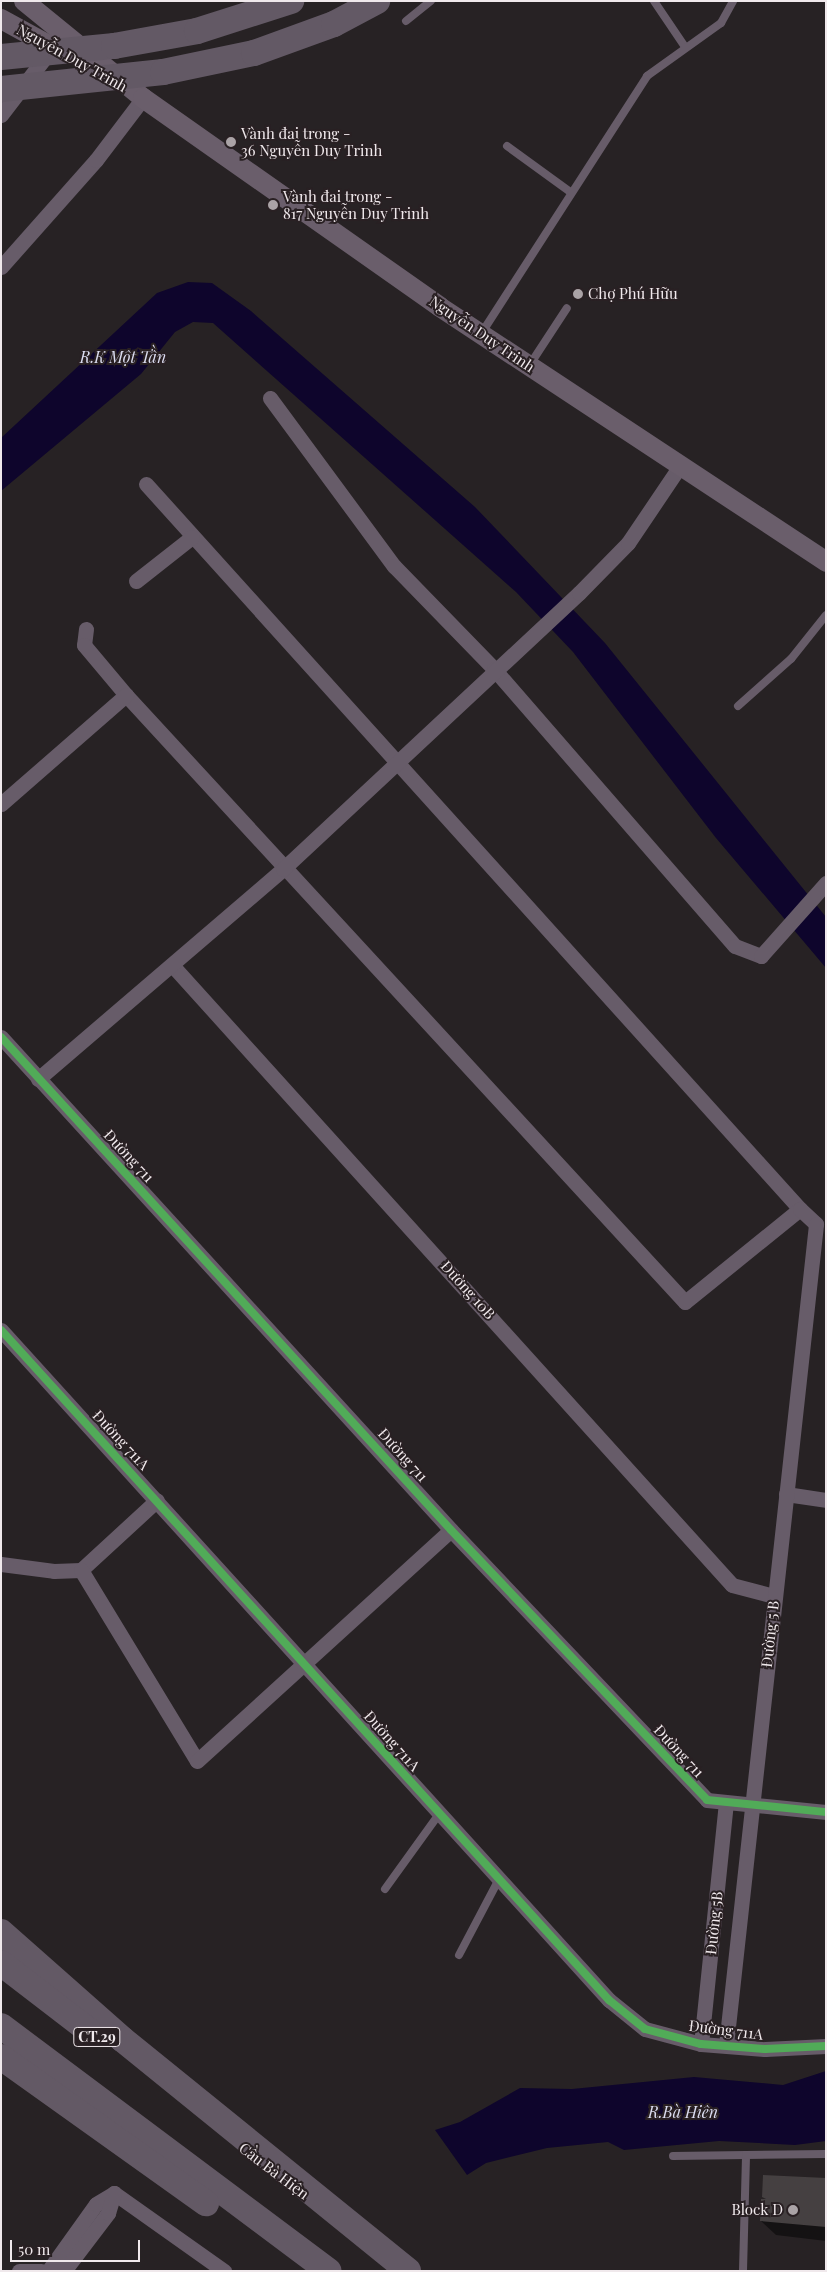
<!DOCTYPE html>
<meta charset="utf-8">
<style>
body{margin:0}
#map{position:relative;width:827px;height:2272px;overflow:hidden;background:#272224;font-family:"Playfair Display",serif}
div>[style]{position:absolute}
.water>*{inset:0;background:#0e052c}
.shadow>*{inset:0;background:#0007}
.building>*{inset:0;background:#454041}
.service>*{height:8px;margin:-4px;padding:0 4px;transform-origin:4px;border-radius:4px;background:#675c69}
.minor>*{height:15px;margin:-7.5px;padding:0 7.5px;transform-origin:7.5px;border-radius:7.5px;background:#675c69}
.secondary>*{height:20px;margin:-10px;padding:0 10px;transform-origin:10px;border-radius:10px;background:#6a5e6b}
.motorway>*{height:26px;margin:-13px;padding:0 13px;transform-origin:13px;border-radius:13px;background:#635965}
.motorway-bridge>*{height:26px;margin:-13px;padding:0 13px;transform-origin:13px;border-radius:13px;background:#635965}
.cycleway>*{height:8px;margin:-4px;padding:0 4px;transform-origin:4px;border-radius:4px;background:#51ab58}
.dots>*{width:14px;height:14px;translate:-50% -50%;box-sizing:border-box;border:2px solid #292023;border-radius:50%}
span{translate:-50% -50%;white-space:nowrap;text-align:center;line-height:1.15;-webkit-text-stroke:4px #292023;paint-order:stroke}
.shield-label span{padding:1px 4px;background:#292023;border:1px solid;border-radius:4px;-webkit-text-stroke-width:0}
.shield-label{font-size:14px;color:#f0e9ec;font-weight:700}
.street-label{font-size:15px;color:#f0e9ec}
.poi-label{font-size:15px;color:#f0e9ec}
.left{translate:0 -50%;text-align:left}
.right{translate:-100% -50%;text-align:right}
.water-label{font-size:16px;color:#dbdcf0;font-style:italic}
.frame{position:absolute;inset:0;border:2px solid #f0e9ec;pointer-events:none}
.scale{position:absolute;left:10px;top:2240px;width:130px;height:22px;box-sizing:border-box;border:2px solid #f0e9ec;border-top:0;padding-left:6px;font-size:15px;line-height:18px;white-space:nowrap;color:#f0e9ec;-webkit-text-stroke:4px #292023;paint-order:stroke}
</style>
<div id="map">
<div class="water">
<i style="clip-path:polygon(188px 282px,212px 283px,251px 311px,475px 507px,605px 643px,826px 917px,826px 968px,716px 838px,573px 652px,516px 592px,213px 323px,193px 322px,175px 332px,141px 374px,1px 491px,1px 438px,157px 293px)"></i>
<i style="clip-path:polygon(826px 2071px,826px 2141px,795px 2145px,719px 2141px,624px 2150px,608px 2142px,547px 2148px,486px 2163px,467px 2175px,435px 2130px,460px 2122px,520px 2088px,572px 2089px,694px 2077px,783px 2085px)"></i>
</div>
<div class="shadow">
<i style="clip-path:polygon(826px 2179px,826px 2241px,776px 2235px,761px 2221px)"></i>
</div>
<div class="building">
<i style="clip-path:polygon(763px 2175px,826px 2178px,826px 2227px,760px 2221px,761px 2199px,766px 2199px,762px 2197px)"></i>
</div>
<div class="service">
<i style="left:654px;top:1px;width:55px;rotate:56deg"></i>
<i style="left:406px;top:21px;width:32px;rotate:-39deg"></i>
<i style="left:507px;top:146px;width:77px;rotate:36deg"></i>
<i style="left:481px;top:334px;width:307px;rotate:-57.2deg"></i>
<i style="left:647px;top:76px;width:91px;rotate:-35.6deg"></i>
<i style="left:721px;top:23px;width:25px;rotate:-61deg"></i>
<i style="left:529px;top:366px;width:69px;rotate:-56.8deg"></i>
<i style="left:738px;top:706px;width:71px;rotate:-41.6deg"></i>
<i style="left:791px;top:659px;width:56px;rotate:-51.5deg"></i>
<i style="left:385px;top:1889px;width:92px;rotate:-54.2deg"></i>
<i style="left:459px;top:1955px;width:84px;rotate:-62.2deg"></i>
<i style="left:673px;top:2156px;width:73px;rotate:-0.8deg"></i>
<i style="left:743px;top:2271px;width:116px;rotate:-88.5deg"></i>
<i style="left:746px;top:2155px;width:80px;rotate:-0.7deg"></i>
</div>
<div class="minor">
<i style="left:1px;top:115px;width:81px;rotate:-52.6deg"></i>
<i style="left:1px;top:267px;width:143px;rotate:-48.4deg"></i>
<i style="left:96px;top:160px;width:78px;rotate:-52.8deg"></i>
<i style="left:270px;top:398px;width:209px;rotate:53.6deg"></i>
<i style="left:394px;top:566px;width:144px;rotate:45.8deg"></i>
<i style="left:494px;top:669px;width:367px;rotate:49deg"></i>
<i style="left:735px;top:946px;width:28px;rotate:21deg"></i>
<i style="left:761px;top:956px;width:98px;rotate:-48.3deg"></i>
<i style="left:146px;top:484px;width:976px;rotate:47.95deg"></i>
<i style="left:136px;top:581px;width:71px;rotate:-38.2deg"></i>
<i style="left:86px;top:629px;width:16px;rotate:97deg"></i>
<i style="left:84px;top:645px;width:65px;rotate:50deg"></i>
<i style="left:126px;top:695px;width:825px;rotate:47.36deg"></i>
<i style="left:685px;top:1302px;width:148px;rotate:-39deg"></i>
<i style="left:800px;top:1209px;width:22px;rotate:43deg"></i>
<i style="left:1px;top:804px;width:166px;rotate:-41.1deg"></i>
<i style="left:172px;top:965px;width:835px;rotate:47.91deg"></i>
<i style="left:732px;top:1585px;width:43px;rotate:14.7deg"></i>
<i style="left:1px;top:1037px;width:667px;rotate:47.61deg"></i>
<i style="left:451px;top:1530px;width:372px;rotate:46.5deg"></i>
<i style="left:707px;top:1800px;width:120px;rotate:5.8deg"></i>
<i style="left:38px;top:1079px;width:323px;rotate:-40.6deg"></i>
<i style="left:283px;top:869px;width:405px;rotate:-43deg"></i>
<i style="left:579px;top:593px;width:70px;rotate:-45.6deg"></i>
<i style="left:628px;top:543px;width:93px;rotate:-56deg"></i>
<i style="left:1px;top:1330px;width:905px;rotate:47.78deg"></i>
<i style="left:609px;top:2000px;width:46px;rotate:38.9deg"></i>
<i style="left:645px;top:2029px;width:58px;rotate:15deg"></i>
<i style="left:701px;top:2044px;width:64px;rotate:4.5deg"></i>
<i style="left:765px;top:2049px;width:61px;rotate:-2.8deg"></i>
<i style="left:786px;top:1494px;width:40px;rotate:8.5deg"></i>
<i style="left:1px;top:1564px;width:53px;rotate:7.5deg"></i>
<i style="left:54px;top:1571px;width:27px;rotate:-2deg"></i>
<i style="left:81px;top:1570px;width:103px;rotate:-42.6deg"></i>
<i style="left:81px;top:1570px;width:223px;rotate:58.7deg"></i>
<i style="left:197px;top:1761px;width:343px;rotate:-42.3deg"></i>
<i style="left:701px;top:2044px;width:242px;rotate:-84.1deg"></i>
<i style="left:726px;top:2045px;width:826px;rotate:-83.74deg"></i>
<i style="left:114px;top:2193px;width:135px;rotate:35.3deg"></i>
<i style="left:19px;top:2271px;width:22px"></i>
<i style="left:48px;top:2271px;width:82px;rotate:-54.4deg"></i>
<i style="left:96px;top:2204px;width:21px;rotate:-31deg"></i>
<i style="left:64px;top:2271px;width:73px;rotate:-52.8deg"></i>
<i style="left:108px;top:2213px;width:21px;rotate:-73deg"></i>
</div>
<div class="secondary">
<i style="left:24px;top:1px;width:154px;rotate:39.2deg"></i>
<i style="left:143px;top:98px;width:363px;rotate:35.1deg"></i>
<i style="left:440px;top:307px;width:463px;rotate:33.4deg"></i>
<i style="left:1px;top:19px;width:71px;rotate:28.7deg"></i>
</div>
<div class="motorway">
<i style="left:1px;top:1932px;width:162px;rotate:41.5deg"></i>
<i style="left:122px;top:2039px;width:368px;rotate:39deg"></i>
<i style="left:1px;top:1963px;width:110px;rotate:37.6deg"></i>
<i style="left:1px;top:2026px;width:409px;rotate:36.8deg"></i>
<i style="left:1px;top:2057px;width:252px;rotate:35.5deg"></i>
</div>
<div class="motorway-bridge">
<i style="left:1px;top:57px;width:114px;rotate:-5.6deg"></i>
<i style="left:114px;top:46px;width:84px;rotate:-10.2deg"></i>
<i style="left:197px;top:31px;width:99px;rotate:-17.7deg"></i>
<i style="left:1px;top:89px;width:163px;rotate:-6deg"></i>
<i style="left:163px;top:72px;width:93px;rotate:-11.8deg"></i>
<i style="left:254px;top:53px;width:85px;rotate:-19.9deg"></i>
<i style="left:334px;top:24px;width:49px;rotate:-28.1deg"></i>
</div>
<div class="cycleway">
<i style="left:1px;top:1037px;width:667px;rotate:47.61deg"></i>
<i style="left:451px;top:1530px;width:372px;rotate:46.5deg"></i>
<i style="left:707px;top:1800px;width:120px;rotate:5.8deg"></i>
<i style="left:1px;top:1330px;width:905px;rotate:47.78deg"></i>
<i style="left:609px;top:2000px;width:46px;rotate:38.9deg"></i>
<i style="left:645px;top:2029px;width:58px;rotate:15deg"></i>
<i style="left:701px;top:2044px;width:64px;rotate:4.5deg"></i>
<i style="left:765px;top:2049px;width:61px;rotate:-2.8deg"></i>
</div>
<div class="dots">
<i style="left:231px;top:142px;background:#aaa3a6"></i>
<i style="left:273px;top:205px;background:#aaa3a6"></i>
<i style="left:578px;top:294px;background:#aaa3a6"></i>
<i style="left:793px;top:2210px;background:#aaa3a6"></i>
</div>
<div class="shield-label">
<span style="left:97px;top:2037px">CT.29</span>
</div>
<div class="street-label">
<span style="left:72px;top:58px;rotate:29deg">Nguyễn Duy Trinh</span>
<span style="left:482px;top:334px;rotate:34deg">Nguyễn Duy Trinh</span>
<span style="left:129px;top:1156px;rotate:47deg">Đường 711</span>
<span style="left:468px;top:1290px;rotate:48deg">Đường 10B</span>
<span style="left:121px;top:1440px;rotate:47deg">Đường 711A</span>
<span style="left:403px;top:1455px;rotate:48deg">Đường 711</span>
<span style="left:770px;top:1634px;rotate:-84deg">Đường 5 B</span>
<span style="left:392px;top:1741px;rotate:48deg">Đường 711A</span>
<span style="left:679px;top:1751px;rotate:47deg">Đường 711</span>
<span style="left:714px;top:1923px;rotate:-84deg">Đường 5B</span>
<span style="left:726px;top:2030px;rotate:7deg">Đường 711A</span>
<span style="left:274px;top:2171px;rotate:37deg">Cầu Bà Hiện</span>
</div>
<div class="poi-label">
<span class="left" style="left:241px;top:142px">Vành đai trong -<br>36 Nguyễn Duy Trinh</span>
<span class="left" style="left:283px;top:205px">Vành đai trong -<br>817 Nguyễn Duy Trinh</span>
<span class="left" style="left:588px;top:294px">Chợ Phú Hữu</span>
<span class="right" style="left:783px;top:2210px">Block D</span>
</div>
<div class="water-label">
<span style="left:123px;top:357px">R.K Một Tần</span>
<span style="left:683px;top:2112px">R.Bà Hiên</span>
</div>
<div class="frame"></div>
<div class="scale">50 m</div>
</div>
